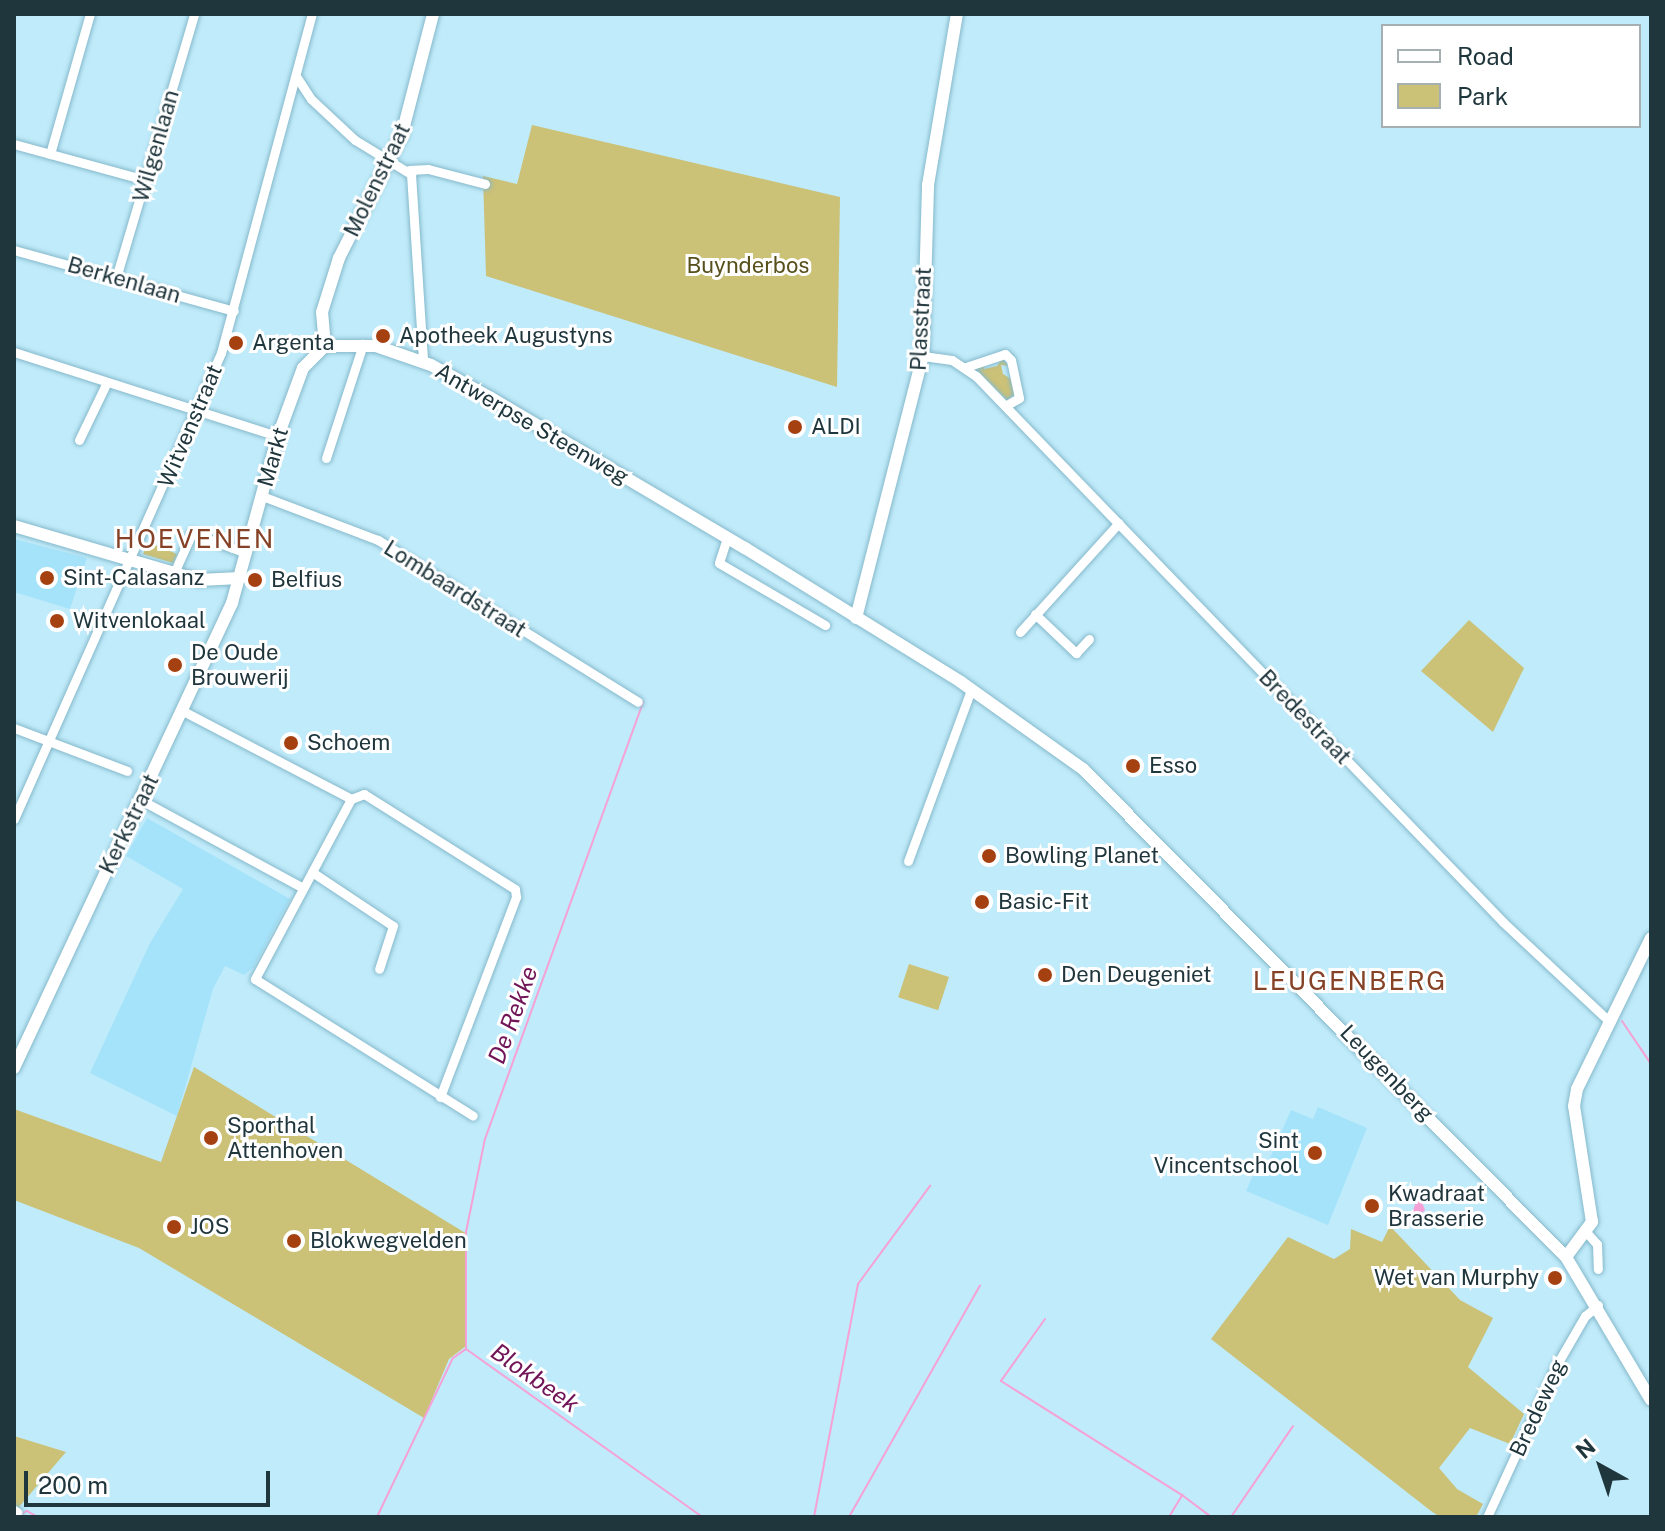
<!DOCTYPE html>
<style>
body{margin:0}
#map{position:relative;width:1665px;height:1531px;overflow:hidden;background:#c0ebfa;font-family:"Public Sans",sans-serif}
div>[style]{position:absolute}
.built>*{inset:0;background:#a5e3fa}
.green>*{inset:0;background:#cbc177;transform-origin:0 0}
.water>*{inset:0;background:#f6a1d6}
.stream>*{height:2px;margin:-1px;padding:0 1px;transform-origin:1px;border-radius:1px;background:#f6a1d6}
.roads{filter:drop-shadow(0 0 2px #85b9cb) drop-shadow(0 0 2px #85b9cb)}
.street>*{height:9px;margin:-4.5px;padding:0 4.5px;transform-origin:4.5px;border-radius:4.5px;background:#fff}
.secondary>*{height:12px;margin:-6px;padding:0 6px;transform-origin:6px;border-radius:6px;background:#fff}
.dots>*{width:22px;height:22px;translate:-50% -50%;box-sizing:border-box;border:4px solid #fff;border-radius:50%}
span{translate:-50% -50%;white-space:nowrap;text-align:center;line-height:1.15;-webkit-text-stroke:6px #fff;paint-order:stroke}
.street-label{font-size:22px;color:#20363d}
.park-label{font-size:22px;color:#57501c}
.poi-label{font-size:22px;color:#20363d}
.left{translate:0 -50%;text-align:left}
.right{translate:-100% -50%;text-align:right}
.water-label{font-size:24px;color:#701457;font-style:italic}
.quarter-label{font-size:26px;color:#854227;letter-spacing:2px}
.frame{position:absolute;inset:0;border:16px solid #20363d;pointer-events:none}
.legend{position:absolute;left:1381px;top:24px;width:260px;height:104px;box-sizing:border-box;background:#fff;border:2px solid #a6afb1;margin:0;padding:10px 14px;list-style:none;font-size:24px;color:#20363d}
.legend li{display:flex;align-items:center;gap:16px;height:40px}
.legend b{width:40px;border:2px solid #a6afb1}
.north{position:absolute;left:1561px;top:1427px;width:80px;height:80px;-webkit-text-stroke:6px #fff;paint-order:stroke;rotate:320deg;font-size:22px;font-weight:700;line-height:32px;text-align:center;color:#20363d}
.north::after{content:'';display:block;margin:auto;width:28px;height:36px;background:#20363d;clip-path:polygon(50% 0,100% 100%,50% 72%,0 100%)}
.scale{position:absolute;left:24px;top:1471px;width:246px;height:36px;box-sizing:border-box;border:4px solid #20363d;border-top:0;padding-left:10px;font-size:24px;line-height:28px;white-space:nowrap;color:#20363d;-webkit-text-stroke:6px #fff;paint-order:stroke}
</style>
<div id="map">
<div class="built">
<i style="clip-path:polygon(14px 539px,87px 558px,70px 609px,14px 592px)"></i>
<i style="clip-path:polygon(147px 818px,290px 899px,253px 968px,244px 975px,225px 966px,213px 989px,177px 1116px,90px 1073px,150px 943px,183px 889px,126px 856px)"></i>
<i style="clip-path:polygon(1318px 1107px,1367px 1128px,1328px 1225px,1246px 1191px,1257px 1166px,1265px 1169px,1291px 1110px,1313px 1119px)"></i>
</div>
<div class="green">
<i style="clip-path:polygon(532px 125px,840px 197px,837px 387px,486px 276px,483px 176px,517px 184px)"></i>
<i style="clip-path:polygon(1002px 358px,1008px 366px,1001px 365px,1003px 374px,1011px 379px,1015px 394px,1007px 400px,975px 368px,985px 363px,984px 369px,997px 366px)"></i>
<i style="clip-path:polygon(148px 542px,177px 554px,173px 563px,143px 554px)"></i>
<i style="clip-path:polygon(1469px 620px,1524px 668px,1493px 732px,1421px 671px)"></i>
<i style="left:909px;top:964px;width:42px;height:35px;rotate:18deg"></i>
<i style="clip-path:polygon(194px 1067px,467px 1234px,466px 1346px,449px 1359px,424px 1418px,139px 1248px,14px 1200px,14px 1109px,161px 1162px)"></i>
<i style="clip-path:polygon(1390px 1226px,1460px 1300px,1493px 1318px,1468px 1367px,1524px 1414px,1510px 1444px,1470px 1428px,1439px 1468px,1457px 1489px,1483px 1504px,1476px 1517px,1440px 1517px,1431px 1511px,1211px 1339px,1288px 1237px,1334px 1259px,1350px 1249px,1351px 1229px,1382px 1242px)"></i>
<i style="clip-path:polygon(14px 1436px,66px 1452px,19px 1507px,14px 1505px)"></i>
</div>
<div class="water">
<i style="clip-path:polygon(1416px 1187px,1425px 1210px,1407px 1228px,1417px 1199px,1411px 1192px)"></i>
</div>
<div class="stream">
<i style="left:1622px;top:1021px;width:52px;rotate:56deg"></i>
<i style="left:1045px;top:1319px;width:76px;rotate:125.4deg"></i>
<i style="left:1001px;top:1381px;width:214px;rotate:32.2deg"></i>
<i style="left:466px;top:1349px;width:117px;rotate:-90deg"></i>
<i style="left:466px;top:1232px;width:95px;rotate:-78.5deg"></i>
<i style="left:485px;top:1139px;width:465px;rotate:-70.1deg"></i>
<i style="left:16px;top:1517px;width:13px;rotate:-29deg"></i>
<i style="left:27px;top:1511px;width:13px;rotate:29deg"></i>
<i style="left:377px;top:1517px;width:176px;rotate:-64.5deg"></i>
<i style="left:453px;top:1358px;width:16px;rotate:-35deg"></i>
<i style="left:466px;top:1349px;width:290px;rotate:35.4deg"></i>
<i style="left:814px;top:1517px;width:237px;rotate:-79.3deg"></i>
<i style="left:858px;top:1284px;width:122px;rotate:-53.7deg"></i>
<i style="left:849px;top:1517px;width:266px;rotate:-60.5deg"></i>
<i style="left:1169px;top:1517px;width:26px;rotate:-59deg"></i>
<i style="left:1182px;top:1495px;width:36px;rotate:37deg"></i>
<i style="left:1231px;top:1517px;width:110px;rotate:-55.7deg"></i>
</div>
<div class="roads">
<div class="street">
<i style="left:296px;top:76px;width:27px;rotate:57deg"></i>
<i style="left:311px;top:99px;width:60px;rotate:43deg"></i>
<i style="left:355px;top:140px;width:66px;rotate:31.3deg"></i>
<i style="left:411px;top:174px;width:188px;rotate:86.3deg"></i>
<i style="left:14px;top:144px;width:137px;rotate:15.3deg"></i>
<i style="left:50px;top:154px;width:146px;rotate:-74.1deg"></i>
<i style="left:409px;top:170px;width:19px;rotate:-3deg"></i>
<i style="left:428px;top:169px;width:59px;rotate:14.7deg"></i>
<i style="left:14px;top:250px;width:228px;rotate:15.5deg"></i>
<i style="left:116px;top:278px;width:275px;rotate:-73.5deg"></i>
<i style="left:14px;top:352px;width:277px;rotate:17.7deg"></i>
<i style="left:923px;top:356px;width:29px;rotate:8deg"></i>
<i style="left:952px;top:360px;width:29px;rotate:34deg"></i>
<i style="left:976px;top:376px;width:759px;rotate:46.01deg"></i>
<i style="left:1503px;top:922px;width:146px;rotate:43.1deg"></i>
<i style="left:966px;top:367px;width:41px;rotate:-18.4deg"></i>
<i style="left:1005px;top:354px;width:8px;rotate:45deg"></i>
<i style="left:1011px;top:360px;width:39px;rotate:78deg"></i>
<i style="left:1019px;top:398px;width:16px;rotate:150deg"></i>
<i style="left:79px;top:440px;width:64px;rotate:-64.2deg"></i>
<i style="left:326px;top:458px;width:120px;rotate:-72deg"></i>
<i style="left:262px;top:496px;width:124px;rotate:20.8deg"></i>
<i style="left:378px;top:540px;width:306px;rotate:31.9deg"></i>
<i style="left:727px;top:538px;width:26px;rotate:108deg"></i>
<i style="left:719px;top:563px;width:123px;rotate:30.3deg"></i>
<i style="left:174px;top:573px;width:44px;rotate:-65.8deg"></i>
<i style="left:192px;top:533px;width:58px;rotate:20.3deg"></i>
<i style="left:1035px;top:614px;width:57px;rotate:43.6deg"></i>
<i style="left:1076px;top:653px;width:19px;rotate:-47deg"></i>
<i style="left:1020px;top:632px;width:147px;rotate:-47.8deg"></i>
<i style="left:183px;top:711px;width:190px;rotate:27.6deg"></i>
<i style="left:351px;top:799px;width:14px;rotate:-21deg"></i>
<i style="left:364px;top:794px;width:178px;rotate:32.2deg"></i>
<i style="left:515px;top:889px;width:8px;rotate:83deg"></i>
<i style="left:516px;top:897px;width:214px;rotate:110.8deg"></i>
<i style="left:14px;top:728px;width:121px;rotate:20.8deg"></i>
<i style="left:351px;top:799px;width:204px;rotate:118.1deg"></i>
<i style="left:255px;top:979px;width:257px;rotate:32.1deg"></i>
<i style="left:141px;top:800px;width:184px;rotate:28.5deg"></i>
<i style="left:14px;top:819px;width:510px;rotate:-66.05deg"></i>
<i style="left:221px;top:353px;width:351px;rotate:-75deg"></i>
<i style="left:908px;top:861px;width:182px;rotate:-69.8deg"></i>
<i style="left:312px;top:872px;width:97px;rotate:33.7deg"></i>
<i style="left:393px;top:926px;width:45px;rotate:108deg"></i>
<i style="left:1587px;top:1233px;width:15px;rotate:48deg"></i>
<i style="left:1597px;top:1244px;width:25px;rotate:88deg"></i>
<i style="left:14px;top:1510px;width:4px;rotate:34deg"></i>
<i style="left:1487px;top:1517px;width:166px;rotate:-65.4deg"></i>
<i style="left:1556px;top:1366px;width:58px;rotate:-59.9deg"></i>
<i style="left:1585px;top:1316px;width:17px;rotate:-40deg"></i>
</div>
<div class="secondary">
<i style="left:325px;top:346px;width:34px;rotate:-95deg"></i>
<i style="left:322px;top:312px;width:57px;rotate:-72.5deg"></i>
<i style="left:339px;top:258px;width:139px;rotate:-63.1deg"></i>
<i style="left:402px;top:134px;width:124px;rotate:-75.5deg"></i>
<i style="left:14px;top:526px;width:193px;rotate:16.3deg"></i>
<i style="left:199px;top:580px;width:41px;rotate:-2.8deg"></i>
<i style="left:856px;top:618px;width:270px;rotate:-75.7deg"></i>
<i style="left:923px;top:356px;width:171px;rotate:-88.3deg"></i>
<i style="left:928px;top:185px;width:173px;rotate:-80.4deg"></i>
<i style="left:14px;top:1068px;width:514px;rotate:-64.88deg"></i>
<i style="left:232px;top:603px;width:173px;rotate:-74.6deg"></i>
<i style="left:278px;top:436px;width:72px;rotate:-69.8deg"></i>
<i style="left:303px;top:368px;width:31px;rotate:-45deg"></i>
<i style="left:325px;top:346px;width:51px"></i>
<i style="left:376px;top:346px;width:58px;rotate:19.1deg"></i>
<i style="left:431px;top:365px;width:68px;rotate:28.8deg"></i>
<i style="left:491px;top:398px;width:295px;rotate:30.6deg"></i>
<i style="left:745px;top:548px;width:254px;rotate:31.8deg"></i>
<i style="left:961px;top:682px;width:150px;rotate:35.5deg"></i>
<i style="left:1083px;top:769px;width:687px;rotate:45.3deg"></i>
<i style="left:1566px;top:1257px;width:166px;rotate:59.3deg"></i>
<i style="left:1566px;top:1257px;width:44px;rotate:-53.4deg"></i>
<i style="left:1592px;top:1222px;width:117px;rotate:-98.8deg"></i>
<i style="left:1574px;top:1106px;width:17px;rotate:-80deg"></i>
<i style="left:1577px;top:1089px;width:168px;rotate:-63.9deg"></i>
</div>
</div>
<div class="dots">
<i style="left:383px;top:336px;background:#a54110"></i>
<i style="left:236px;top:343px;background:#a54110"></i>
<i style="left:795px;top:427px;background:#a54110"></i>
<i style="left:47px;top:578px;background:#a54110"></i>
<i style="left:255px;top:580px;background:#a54110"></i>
<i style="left:57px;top:621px;background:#a54110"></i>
<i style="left:175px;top:665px;background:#a54110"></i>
<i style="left:291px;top:743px;background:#a54110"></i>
<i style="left:1133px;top:766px;background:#a54110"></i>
<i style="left:989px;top:856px;background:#a54110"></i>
<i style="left:982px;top:902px;background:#a54110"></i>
<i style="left:1045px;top:975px;background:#a54110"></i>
<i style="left:211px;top:1138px;background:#a54110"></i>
<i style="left:1315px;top:1153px;background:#a54110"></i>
<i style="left:1372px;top:1206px;background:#a54110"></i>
<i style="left:174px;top:1227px;background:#a54110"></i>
<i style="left:294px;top:1241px;background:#a54110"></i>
<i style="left:1555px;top:1278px;background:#a54110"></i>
</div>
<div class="street-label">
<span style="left:156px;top:146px;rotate:-74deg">Wilgenlaan</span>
<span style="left:377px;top:180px;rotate:-64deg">Molenstraat</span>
<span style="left:124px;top:280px;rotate:16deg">Berkenlaan</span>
<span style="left:921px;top:319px;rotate:-87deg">Plasstraat</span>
<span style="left:532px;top:424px;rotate:30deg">Antwerpse Steenweg</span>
<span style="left:190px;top:426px;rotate:-67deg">Witvenstraat</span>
<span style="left:273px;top:457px;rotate:-74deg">Markt</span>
<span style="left:455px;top:589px;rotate:32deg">Lombaardstraat</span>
<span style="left:1305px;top:717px;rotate:46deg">Bredestraat</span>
<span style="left:129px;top:824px;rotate:-64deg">Kerkstraat</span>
<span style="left:1387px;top:1073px;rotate:46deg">Leugenberg</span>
<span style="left:1538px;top:1408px;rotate:-65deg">Bredeweg</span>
</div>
<div class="park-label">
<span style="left:748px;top:266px">Buynderbos</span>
</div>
<div class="poi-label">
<span class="left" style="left:399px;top:336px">Apotheek Augustyns</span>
<span class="left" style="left:252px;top:343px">Argenta</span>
<span class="left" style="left:811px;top:427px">ALDI</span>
<span class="left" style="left:63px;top:578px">Sint-Calasanz</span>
<span class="left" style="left:271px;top:580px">Belfius</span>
<span class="left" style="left:73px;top:621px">Witvenlokaal</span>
<span class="left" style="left:191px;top:665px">De Oude<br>Brouwerij</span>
<span class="left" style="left:307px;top:743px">Schoem</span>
<span class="left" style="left:1149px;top:766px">Esso</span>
<span class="left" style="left:1005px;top:856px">Bowling Planet</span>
<span class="left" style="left:998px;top:902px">Basic-Fit</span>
<span class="left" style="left:1061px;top:975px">Den Deugeniet</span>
<span class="left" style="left:227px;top:1138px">Sporthal<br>Attenhoven</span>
<span class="right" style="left:1299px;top:1153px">Sint<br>Vincentschool</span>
<span class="left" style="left:1388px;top:1206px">Kwadraat<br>Brasserie</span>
<span class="left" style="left:190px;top:1227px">JOS</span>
<span class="left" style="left:310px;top:1241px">Blokwegvelden</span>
<span class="right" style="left:1539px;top:1278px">Wet van Murphy</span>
</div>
<div class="water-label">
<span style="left:513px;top:1015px;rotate:-70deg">De Rekke</span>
<span style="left:535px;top:1378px;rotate:35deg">Blokbeek</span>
</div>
<div class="quarter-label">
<span style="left:195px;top:539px">HOEVENEN</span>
<span style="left:1350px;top:981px">LEUGENBERG</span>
</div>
<div class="frame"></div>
<ul class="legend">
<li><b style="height:10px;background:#fff"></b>Road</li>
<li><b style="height:22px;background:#cbc177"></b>Park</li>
</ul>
<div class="north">N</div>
<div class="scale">200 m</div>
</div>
